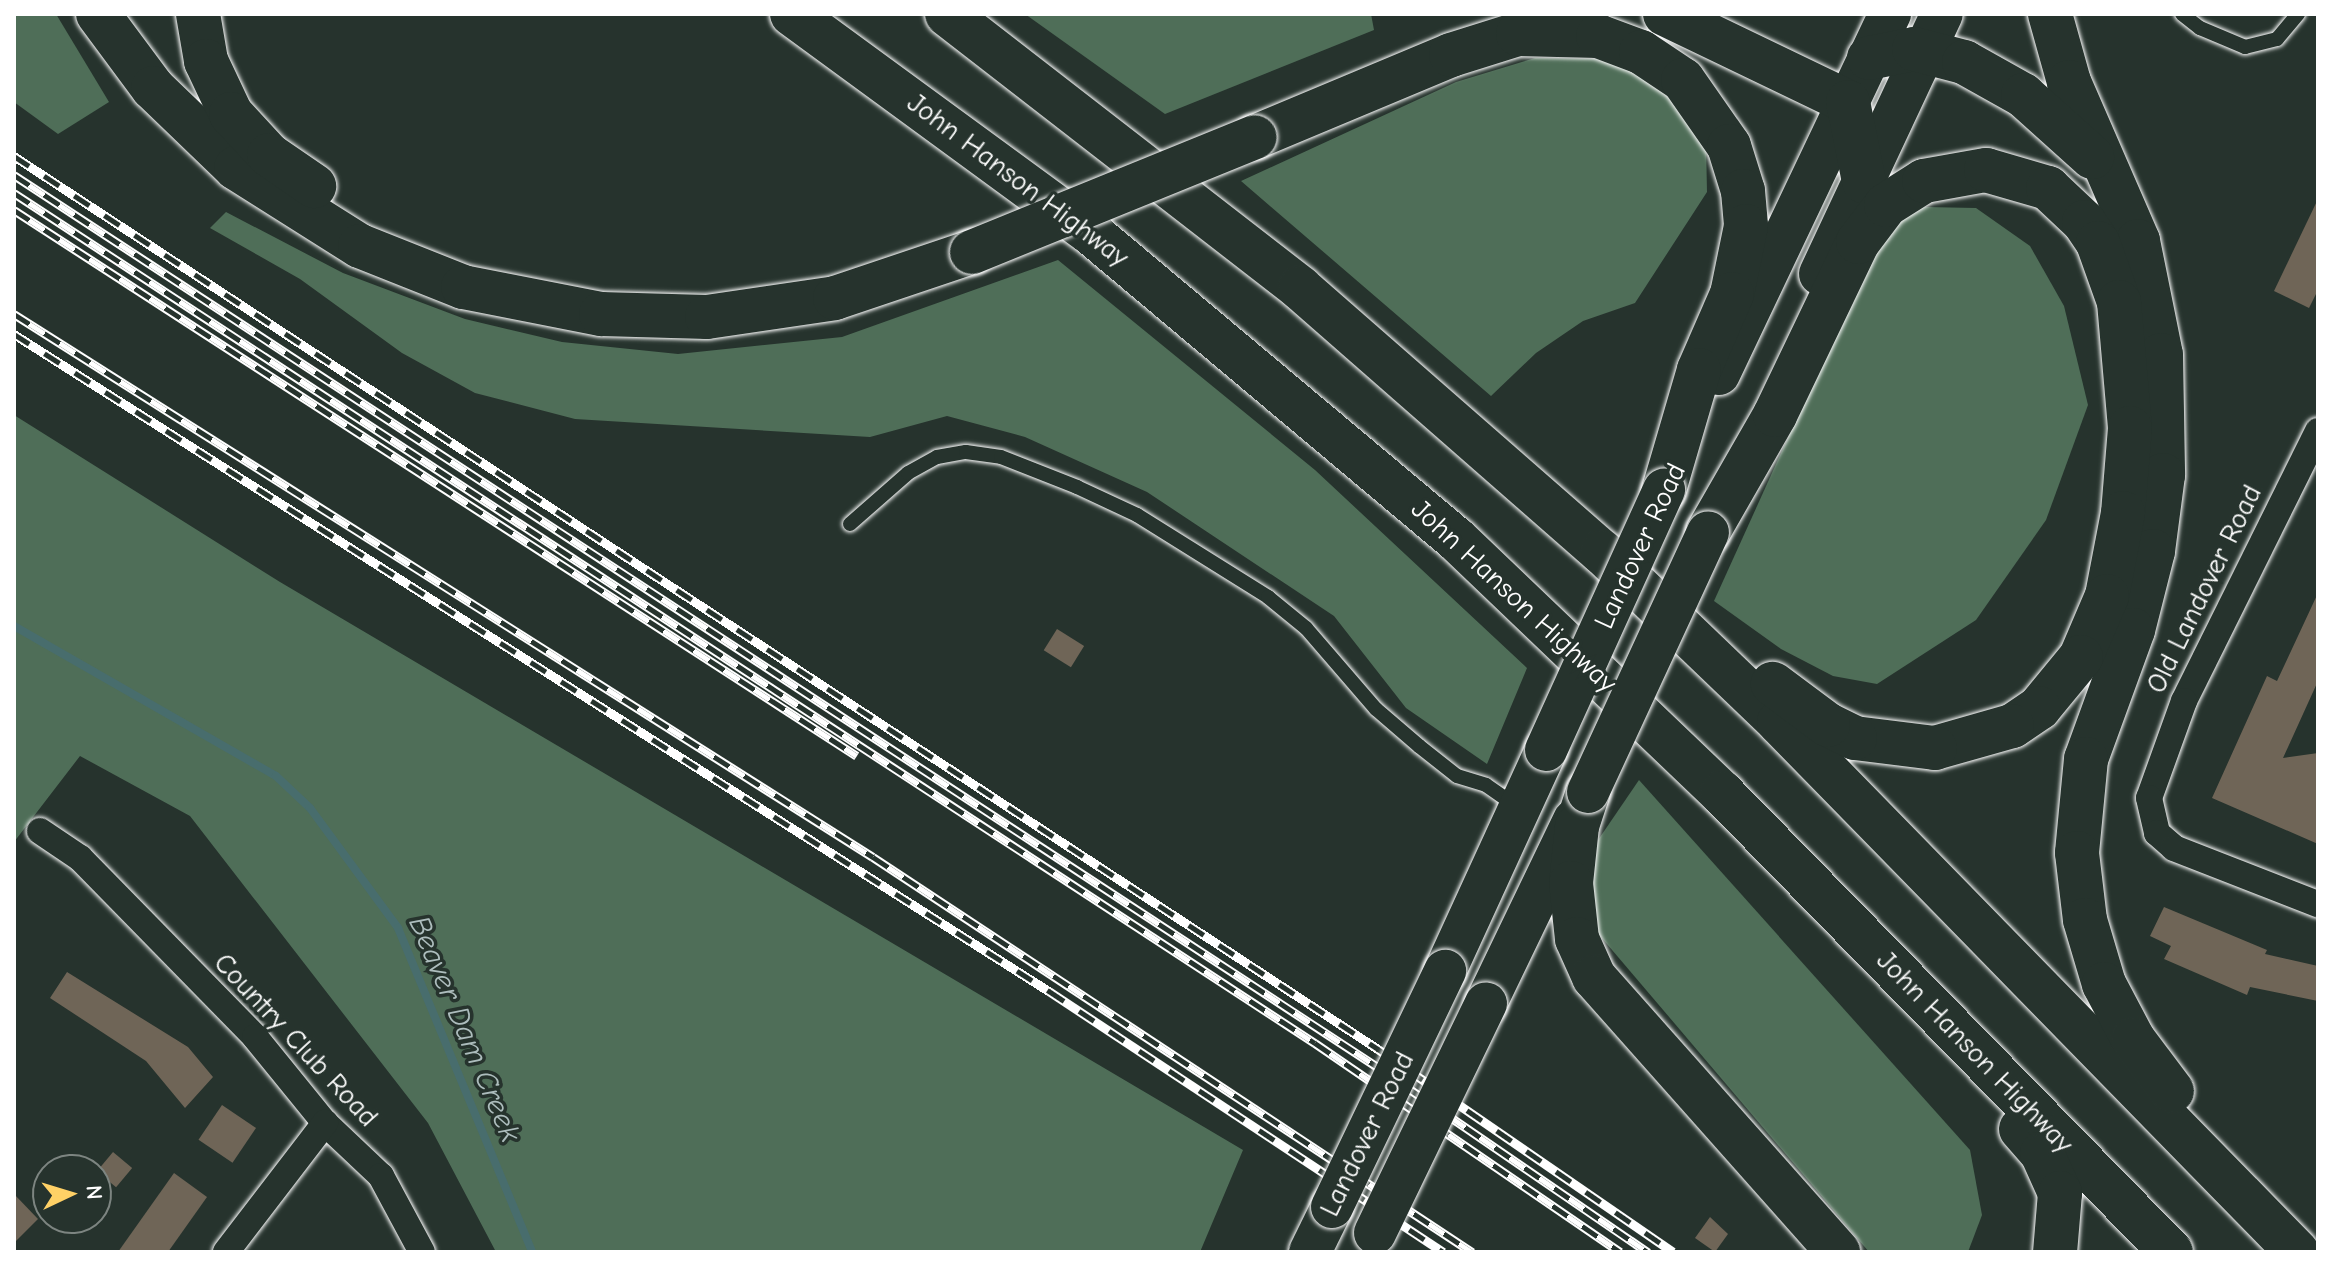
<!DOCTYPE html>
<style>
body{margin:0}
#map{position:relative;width:2332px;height:1266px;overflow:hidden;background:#26332d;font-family:"Comic Neue",sans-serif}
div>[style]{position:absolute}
.green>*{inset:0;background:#4f6e58}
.stream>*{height:8px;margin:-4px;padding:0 4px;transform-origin:4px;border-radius:4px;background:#486d6d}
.building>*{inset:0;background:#6f6557;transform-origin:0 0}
.roads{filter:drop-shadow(0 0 2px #fff) drop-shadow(0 0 2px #fff)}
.service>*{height:14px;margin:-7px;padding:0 7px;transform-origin:7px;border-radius:7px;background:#26332d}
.minor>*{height:26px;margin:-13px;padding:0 13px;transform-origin:13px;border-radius:13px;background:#26332d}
.primary>*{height:42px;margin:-21px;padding:0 21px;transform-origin:21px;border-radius:21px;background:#26332d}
.motorway>*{height:44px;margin:-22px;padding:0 22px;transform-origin:22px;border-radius:22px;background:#26332d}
.rail>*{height:9px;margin-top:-4.5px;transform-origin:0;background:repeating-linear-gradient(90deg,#26332d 0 18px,#fff 0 36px);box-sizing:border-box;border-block:2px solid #fff}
.bridges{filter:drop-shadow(0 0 2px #fff) drop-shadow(0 0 2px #fff)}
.primary-bridge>*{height:42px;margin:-21px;padding:0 21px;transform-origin:21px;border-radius:21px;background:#26332d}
.motorway-bridge>*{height:44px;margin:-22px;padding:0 22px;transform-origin:22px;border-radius:22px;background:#26332d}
span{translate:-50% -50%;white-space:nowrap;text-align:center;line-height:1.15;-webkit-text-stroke:7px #26332d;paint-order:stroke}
.street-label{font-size:28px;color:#fff}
.water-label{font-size:30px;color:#adbdbd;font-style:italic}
.frame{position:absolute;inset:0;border:16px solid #fff;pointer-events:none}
.north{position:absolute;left:32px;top:1154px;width:80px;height:80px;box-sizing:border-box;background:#26332d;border:2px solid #7d8581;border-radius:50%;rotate:86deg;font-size:22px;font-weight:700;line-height:32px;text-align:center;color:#fff}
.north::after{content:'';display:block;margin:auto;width:28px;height:36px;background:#ffd166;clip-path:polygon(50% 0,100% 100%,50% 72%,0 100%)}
</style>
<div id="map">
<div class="green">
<i style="clip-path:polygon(14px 14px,56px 14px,109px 102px,58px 134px,14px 102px)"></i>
<i style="clip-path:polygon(1025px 14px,1371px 14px,1374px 30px,1165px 114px)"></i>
<i style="clip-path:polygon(1535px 58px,1608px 59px,1667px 87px,1706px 143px,1707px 192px,1635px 303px,1583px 321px,1536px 353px,1491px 396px,1241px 181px,1456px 82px)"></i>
<i style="clip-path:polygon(1925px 207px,1976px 208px,2030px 246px,2064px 306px,2088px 405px,2046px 520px,1976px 620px,1877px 684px,1833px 676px,1781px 649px,1714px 601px,1869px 259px,1896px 220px)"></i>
<i style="clip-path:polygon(226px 212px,343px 273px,465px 319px,562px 342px,678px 354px,842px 337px,1058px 260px,1315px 470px,1527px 668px,1487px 764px,1406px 708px,1334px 616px,1147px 492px,1025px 437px,947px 416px,870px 437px,575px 419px,475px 393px,402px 353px,300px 279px,210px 228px)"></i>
<i style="clip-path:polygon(14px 415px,280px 582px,1243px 1150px,1200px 1252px,496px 1252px,428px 1123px,190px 816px,80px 756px,14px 842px)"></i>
<i style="clip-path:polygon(1639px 780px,1970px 1150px,1982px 1215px,1968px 1252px,1869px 1252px,1584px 917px,1596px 843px)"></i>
</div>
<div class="stream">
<i style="left:14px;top:626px;width:302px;rotate:29.8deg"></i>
<i style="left:276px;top:776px;width:47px;rotate:43.3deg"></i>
<i style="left:310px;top:808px;width:149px;rotate:53.7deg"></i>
<i style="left:398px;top:928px;width:351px;rotate:67.5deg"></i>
</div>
<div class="building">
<i style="clip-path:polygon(2318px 199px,2318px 290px,2309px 308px,2274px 291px)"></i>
<i style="clip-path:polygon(2318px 593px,2318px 681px,2283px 758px,2318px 753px,2318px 844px,2212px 798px,2267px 676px,2277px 681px)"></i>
<i style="left:1057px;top:629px;width:32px;height:25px;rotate:32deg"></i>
<i style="clip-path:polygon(2164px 907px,2267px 950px,2265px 954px,2318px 966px,2318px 1001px,2250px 987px,2247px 995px,2164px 959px,2171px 946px,2150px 936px)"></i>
<i style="clip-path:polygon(67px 972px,188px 1047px,213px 1077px,185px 1108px,146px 1061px,50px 998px)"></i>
<i style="left:222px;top:1105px;width:41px;height:42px;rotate:34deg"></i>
<i style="left:113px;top:1152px;width:25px;height:25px;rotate:40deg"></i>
<i style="clip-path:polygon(174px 1173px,207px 1197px,168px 1252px,118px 1252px)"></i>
<i style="clip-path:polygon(14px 1194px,38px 1219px,14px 1243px)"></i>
<i style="clip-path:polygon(1710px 1217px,1728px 1234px,1715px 1252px,1695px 1238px)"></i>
</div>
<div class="roads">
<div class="service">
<i style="left:2182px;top:14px;width:23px;rotate:38deg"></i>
<i style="left:2200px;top:28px;width:49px;rotate:22.9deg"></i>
<i style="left:2245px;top:47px;width:33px;rotate:-14deg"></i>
<i style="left:2277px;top:39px;width:33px;rotate:-50deg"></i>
<i style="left:850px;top:524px;width:77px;rotate:-41.3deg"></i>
<i style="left:908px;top:473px;width:33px;rotate:-29deg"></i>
<i style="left:937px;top:457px;width:29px;rotate:-10deg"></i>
<i style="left:966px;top:452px;width:35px;rotate:8deg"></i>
<i style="left:1001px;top:457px;width:82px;rotate:21.5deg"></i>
<i style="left:1077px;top:487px;width:66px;rotate:25deg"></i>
<i style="left:1137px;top:515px;width:155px;rotate:32deg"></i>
<i style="left:1268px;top:597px;width:49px;rotate:39.2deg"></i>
<i style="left:1306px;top:628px;width:107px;rotate:49.2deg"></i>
<i style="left:1376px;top:709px;width:57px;rotate:40.7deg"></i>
<i style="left:1419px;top:746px;width:48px;rotate:38.3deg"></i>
<i style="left:1457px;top:776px;width:30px;rotate:17deg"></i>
<i style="left:1486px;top:785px;width:35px;rotate:35deg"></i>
</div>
<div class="minor">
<i style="left:2318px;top:431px;width:301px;rotate:116.4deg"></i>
<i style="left:2184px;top:701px;width:103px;rotate:109.8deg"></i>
<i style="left:2149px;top:798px;width:36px;rotate:77deg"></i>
<i style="left:2157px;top:833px;width:23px;rotate:41deg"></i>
<i style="left:2174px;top:848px;width:155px;rotate:21.3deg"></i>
<i style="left:40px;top:831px;width:48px;rotate:34deg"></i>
<i style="left:80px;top:858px;width:250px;rotate:45.6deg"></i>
<i style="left:255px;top:1037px;width:111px;rotate:50.9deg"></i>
<i style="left:325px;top:1123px;width:77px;rotate:43.4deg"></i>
<i style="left:381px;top:1176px;width:86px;rotate:61.7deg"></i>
<i style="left:226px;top:1252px;width:163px;rotate:-52.5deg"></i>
</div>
<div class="primary">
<i style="left:1820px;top:274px;width:287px;rotate:-64.9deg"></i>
<i style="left:1719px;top:374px;width:399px;rotate:-64.6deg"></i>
<i style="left:1445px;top:971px;width:243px;rotate:-65.4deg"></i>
<i style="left:1486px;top:1003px;width:203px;rotate:-64.3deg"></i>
<i style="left:1310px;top:1252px;width:50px;rotate:-63.9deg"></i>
</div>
<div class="motorway">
<i style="left:98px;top:14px;width:92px;rotate:53.4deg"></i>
<i style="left:153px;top:88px;width:115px;rotate:43.9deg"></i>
<i style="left:236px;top:168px;width:146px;rotate:32.2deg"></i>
<i style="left:360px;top:246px;width:111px;rotate:21.7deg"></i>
<i style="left:463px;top:287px;width:141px;rotate:11.1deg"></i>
<i style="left:601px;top:314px;width:106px;rotate:1.6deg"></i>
<i style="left:707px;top:317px;width:129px;rotate:-8.4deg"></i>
<i style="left:835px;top:298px;width:145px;rotate:-18.6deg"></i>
<i style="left:198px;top:14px;width:48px;rotate:80.3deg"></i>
<i style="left:206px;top:61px;width:59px;rotate:64.7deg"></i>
<i style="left:231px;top:114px;width:56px;rotate:47.2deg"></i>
<i style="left:269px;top:155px;width:55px;rotate:34.6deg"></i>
<i style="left:792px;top:14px;width:369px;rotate:36.2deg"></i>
<i style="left:1090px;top:232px;width:478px;rotate:40deg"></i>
<i style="left:1456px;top:539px;width:368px;rotate:43.7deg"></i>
<i style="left:1722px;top:793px;width:642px;rotate:45.63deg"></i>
<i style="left:947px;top:14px;width:447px;rotate:37.8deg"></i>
<i style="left:1300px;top:288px;width:401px;rotate:41.2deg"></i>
<i style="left:1602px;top:552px;width:245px;rotate:43.8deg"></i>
<i style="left:1779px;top:722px;width:741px;rotate:45.66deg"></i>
<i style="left:1665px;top:14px;width:203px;rotate:25.7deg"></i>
<i style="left:1848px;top:102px;width:81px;rotate:78.6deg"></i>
<i style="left:2050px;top:14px;width:71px;rotate:74.4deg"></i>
<i style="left:2069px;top:82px;width:173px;rotate:66.5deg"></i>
<i style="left:2138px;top:241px;width:116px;rotate:78.6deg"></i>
<i style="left:2161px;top:355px;width:120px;rotate:89deg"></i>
<i style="left:2163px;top:475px;width:77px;rotate:97.5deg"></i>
<i style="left:2153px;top:551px;width:81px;rotate:104.2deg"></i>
<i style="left:2133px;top:630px;width:137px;rotate:110deg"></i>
<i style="left:2086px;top:759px;width:94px;rotate:95.5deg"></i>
<i style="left:2077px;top:853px;width:67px;rotate:83.2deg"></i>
<i style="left:2085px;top:920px;width:67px;rotate:73.5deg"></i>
<i style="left:2104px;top:984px;width:62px;rotate:62.2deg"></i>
<i style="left:2133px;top:1039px;width:65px;rotate:53.1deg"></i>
<i style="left:1869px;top:58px;width:46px;rotate:-11.3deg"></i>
<i style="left:1914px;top:49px;width:52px;rotate:14.6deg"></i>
<i style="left:1964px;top:62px;width:68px;rotate:29.2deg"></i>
<i style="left:2023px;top:95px;width:93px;rotate:41.9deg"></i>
<i style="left:1255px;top:137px;width:212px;rotate:-22.7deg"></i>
<i style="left:1451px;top:55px;width:70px;rotate:-17.4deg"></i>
<i style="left:1518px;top:34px;width:80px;rotate:1.4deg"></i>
<i style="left:1598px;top:36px;width:46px;rotate:20.4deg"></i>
<i style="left:1641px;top:52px;width:50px;rotate:33.7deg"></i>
<i style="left:1683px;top:80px;width:80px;rotate:55.1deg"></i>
<i style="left:1729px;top:146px;width:47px;rotate:72.7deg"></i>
<i style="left:1743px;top:191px;width:35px;rotate:85deg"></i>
<i style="left:1746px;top:226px;width:69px;rotate:101.6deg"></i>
<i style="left:1732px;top:294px;width:83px;rotate:113.5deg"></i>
<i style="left:1699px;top:370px;width:125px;rotate:106.3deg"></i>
<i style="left:1708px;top:532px;width:135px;rotate:-60.2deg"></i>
<i style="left:1775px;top:415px;width:192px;rotate:-64.4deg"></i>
<i style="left:1858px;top:242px;width:46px;rotate:-52.9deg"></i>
<i style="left:1886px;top:205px;width:45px;rotate:-32.3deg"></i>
<i style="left:1924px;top:181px;width:63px;rotate:-10.1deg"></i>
<i style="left:1986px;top:170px;width:65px;rotate:16.2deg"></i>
<i style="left:2048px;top:188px;width:50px;rotate:43.4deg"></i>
<i style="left:2084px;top:222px;width:25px;rotate:56deg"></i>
<i style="left:2098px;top:243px;width:63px;rotate:70.4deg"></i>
<i style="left:2119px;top:302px;width:126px;rotate:85deg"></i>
<i style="left:2130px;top:428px;width:85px;rotate:94.7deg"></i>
<i style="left:2123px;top:513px;width:85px;rotate:100.9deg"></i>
<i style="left:2107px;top:596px;width:66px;rotate:113.1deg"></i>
<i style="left:2081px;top:657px;width:66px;rotate:129.5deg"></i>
<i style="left:2039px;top:708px;width:32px;rotate:146deg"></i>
<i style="left:2012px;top:726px;width:80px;rotate:164.1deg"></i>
<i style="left:1935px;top:748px;width:81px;rotate:-172.9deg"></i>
<i style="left:1855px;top:738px;width:30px;rotate:-154deg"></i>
<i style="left:1828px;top:725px;width:69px;rotate:-143.3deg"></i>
<i style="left:1588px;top:792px;width:36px;rotate:108deg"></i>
<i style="left:1577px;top:826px;width:57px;rotate:96deg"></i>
<i style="left:1571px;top:883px;width:56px;rotate:83.9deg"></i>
<i style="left:1577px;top:939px;width:42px;rotate:65.9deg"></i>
<i style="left:1594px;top:977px;width:368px;rotate:48.4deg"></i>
<i style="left:2021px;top:1129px;width:32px;rotate:49deg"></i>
<i style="left:2042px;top:1153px;width:44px;rotate:65.8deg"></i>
<i style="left:2060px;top:1193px;width:59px;rotate:94.8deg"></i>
</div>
</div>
<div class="rail">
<i style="left:14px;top:156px;width:1630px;rotate:33.21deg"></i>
<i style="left:1378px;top:1049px;width:358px;rotate:34.5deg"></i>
<i style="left:14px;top:175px;width:1628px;rotate:33.19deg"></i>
<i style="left:1376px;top:1066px;width:330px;rotate:34.4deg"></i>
<i style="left:14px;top:193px;width:1554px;rotate:33.16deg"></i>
<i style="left:1315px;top:1043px;width:370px;rotate:34.4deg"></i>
<i style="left:14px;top:210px;width:1004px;rotate:32.93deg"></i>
<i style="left:14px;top:314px;width:1016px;rotate:32.3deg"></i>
<i style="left:873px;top:857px;width:718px;rotate:33.4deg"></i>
<i style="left:14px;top:334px;width:1226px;rotate:32.41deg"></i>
<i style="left:1049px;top:991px;width:473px;rotate:33.5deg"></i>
</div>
<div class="bridges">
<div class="primary-bridge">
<i style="left:1546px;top:750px;width:286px;rotate:-65.6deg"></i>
<i style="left:1588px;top:792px;width:286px;rotate:-65.2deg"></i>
<i style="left:1332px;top:1207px;width:262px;rotate:-64.4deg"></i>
<i style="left:1375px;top:1233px;width:255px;rotate:-64.2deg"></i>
</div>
<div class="motorway-bridge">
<i style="left:972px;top:252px;width:305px;rotate:-22.1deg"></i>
</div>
</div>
<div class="street-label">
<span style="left:1018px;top:180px;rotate:37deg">John Hanson Highway</span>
<span style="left:1640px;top:546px;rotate:-65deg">Landover Road</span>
<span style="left:2204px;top:589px;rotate:-64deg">Old Landover Road</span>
<span style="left:1514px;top:596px;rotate:43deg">John Hanson Highway</span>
<span style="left:296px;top:1040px;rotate:47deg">Country Club Road</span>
<span style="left:1975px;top:1052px;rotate:46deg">John Hanson Highway</span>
<span style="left:1367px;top:1134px;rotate:-64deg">Landover Road</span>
</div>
<div class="water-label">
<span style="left:464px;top:1029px;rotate:67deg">Beaver Dam Creek</span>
</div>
<div class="frame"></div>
<div class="north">N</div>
</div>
